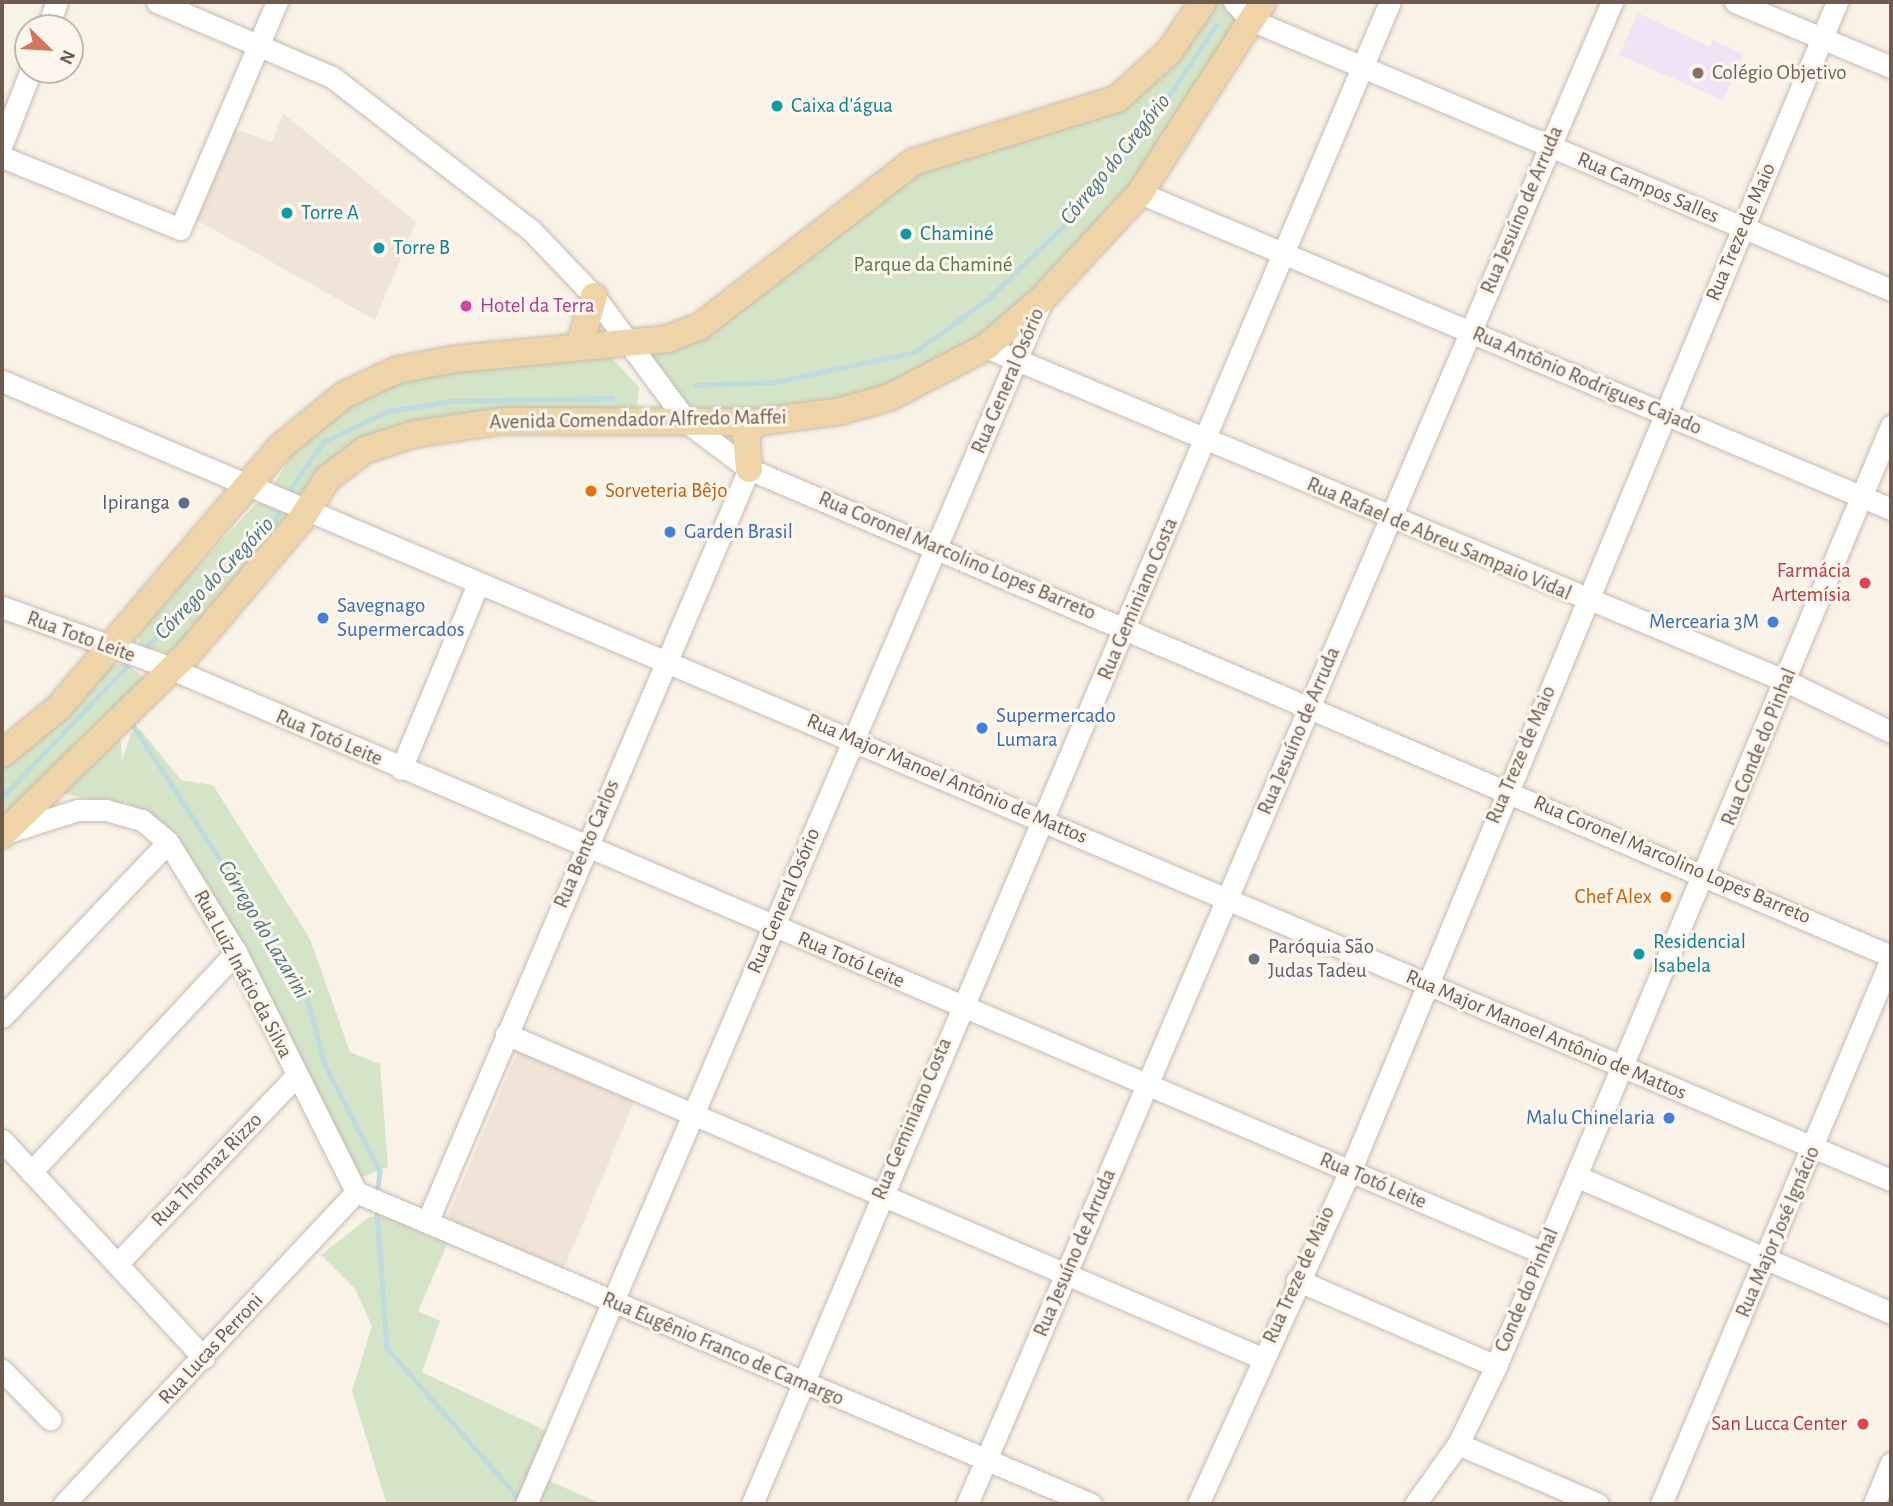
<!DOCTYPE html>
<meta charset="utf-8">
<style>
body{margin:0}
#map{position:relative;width:1893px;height:1506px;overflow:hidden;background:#f9f2e7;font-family:"Alegreya Sans",sans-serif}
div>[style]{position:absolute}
.residential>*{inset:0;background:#f0e4d6;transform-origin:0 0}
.education>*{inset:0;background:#efe4f6}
.green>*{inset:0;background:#d4e5c7}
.stream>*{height:4.5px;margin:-2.25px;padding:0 2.25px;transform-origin:2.25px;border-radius:2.25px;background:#bedce0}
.roads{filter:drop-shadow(0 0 2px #c9baae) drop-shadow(0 0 2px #c9baae)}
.minor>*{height:21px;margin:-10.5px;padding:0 10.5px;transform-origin:10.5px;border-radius:10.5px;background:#fff}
.major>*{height:26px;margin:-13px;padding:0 13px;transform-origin:13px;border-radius:13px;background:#efd4a8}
.dots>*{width:19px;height:19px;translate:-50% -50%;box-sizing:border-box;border:4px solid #fcf6ed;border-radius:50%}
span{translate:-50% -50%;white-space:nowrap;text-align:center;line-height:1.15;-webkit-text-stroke:6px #fcf6ed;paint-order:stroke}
.education-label{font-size:21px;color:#785e54}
.left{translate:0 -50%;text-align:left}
.culture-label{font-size:21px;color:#0d838f}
.street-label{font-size:21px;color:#6f5a4f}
.park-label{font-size:21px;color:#597a4c}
.hotel-label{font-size:21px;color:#b23c85}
.food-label{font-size:21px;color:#c56008}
.right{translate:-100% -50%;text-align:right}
.service-label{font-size:21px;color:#4e5e75}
.shop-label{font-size:21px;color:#366cbe}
.health-label{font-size:21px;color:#be3a42}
.worship-label{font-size:21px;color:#5b616d}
.water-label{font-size:23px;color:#4c7880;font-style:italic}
.frame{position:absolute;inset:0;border:4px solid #6f5a4f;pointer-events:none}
.north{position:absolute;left:14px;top:14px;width:70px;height:70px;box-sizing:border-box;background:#fcf6ed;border:2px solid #c4b8ae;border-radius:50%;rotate:114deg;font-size:19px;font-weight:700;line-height:28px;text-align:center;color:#6f5a4f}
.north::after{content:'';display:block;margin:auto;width:24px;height:32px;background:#d3765c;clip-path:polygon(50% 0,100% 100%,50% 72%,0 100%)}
</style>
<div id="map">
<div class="residential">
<i style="clip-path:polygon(283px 113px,416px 222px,375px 320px,195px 219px,234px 129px,272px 142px)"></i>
<i style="left:518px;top:1051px;width:127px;height:182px;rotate:23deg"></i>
</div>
<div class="education">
<i style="clip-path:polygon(1638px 13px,1710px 47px,1713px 40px,1743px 54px,1723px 100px,1619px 55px)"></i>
</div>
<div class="green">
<i style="clip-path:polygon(1203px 2px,1263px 2px,1140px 193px,1042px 299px,890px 397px,688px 423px,628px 344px,667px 339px,882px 182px,1117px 99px)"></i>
<i style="clip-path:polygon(610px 356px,639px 387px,637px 409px,442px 420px,303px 497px,274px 485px,295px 448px,353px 402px,416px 376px)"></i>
<i style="clip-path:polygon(258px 502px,292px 517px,171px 654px,140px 645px,137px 630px)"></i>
<i style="clip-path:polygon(125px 662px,144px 678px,2px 826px,2px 763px,111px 666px)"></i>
<i style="clip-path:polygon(120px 726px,122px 761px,131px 733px,140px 729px,181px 780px,213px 785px,310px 939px,350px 1052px,380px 1064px,388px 1167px,362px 1177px,352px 1167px,149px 817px,124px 801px,124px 806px,65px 794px,66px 785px)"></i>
<i style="clip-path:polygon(400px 1216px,450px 1238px,418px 1311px,440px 1321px,422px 1372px,553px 1434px,523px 1504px,386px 1502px,352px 1391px,372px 1326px,355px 1289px,321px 1255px,369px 1217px)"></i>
<i style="clip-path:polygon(538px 1476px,602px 1504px,526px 1504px)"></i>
</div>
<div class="stream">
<i style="left:695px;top:385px;width:80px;rotate:-2.1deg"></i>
<i style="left:775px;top:382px;width:143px;rotate:-12.1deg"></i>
<i style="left:915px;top:352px;width:92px;rotate:-36.1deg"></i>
<i style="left:989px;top:298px;width:131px;rotate:-44.1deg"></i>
<i style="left:1083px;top:207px;width:99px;rotate:-50.3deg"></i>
<i style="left:1146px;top:131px;width:127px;rotate:-56.6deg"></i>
<i style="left:287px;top:494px;width:65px;rotate:-55.1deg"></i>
<i style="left:324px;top:441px;width:72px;rotate:-24.8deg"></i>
<i style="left:389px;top:411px;width:64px;rotate:-9deg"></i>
<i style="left:452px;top:401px;width:160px;rotate:-1.1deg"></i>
<i style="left:143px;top:650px;width:183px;rotate:-44.3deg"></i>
<i style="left:274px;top:522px;width:19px;rotate:-65deg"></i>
<i style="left:132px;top:724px;width:316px;rotate:56.9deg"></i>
<i style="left:305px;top:989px;width:79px;rotate:75.3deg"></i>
<i style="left:325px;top:1065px;width:119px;rotate:62.6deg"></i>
<i style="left:380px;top:1171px;width:17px;rotate:97deg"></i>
<i style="left:2px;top:797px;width:188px;rotate:-46.3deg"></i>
<i style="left:377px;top:1211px;width:137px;rotate:85.8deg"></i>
<i style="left:387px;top:1348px;width:198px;rotate:48.7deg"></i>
</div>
<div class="roads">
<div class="minor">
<i style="left:157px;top:2px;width:190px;rotate:23.2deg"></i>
<i style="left:332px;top:77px;width:251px;rotate:37.6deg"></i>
<i style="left:531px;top:230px;width:91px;rotate:46.3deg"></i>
<i style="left:594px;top:296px;width:158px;rotate:53.5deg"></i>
<i style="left:688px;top:423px;width:76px;rotate:37deg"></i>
<i style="left:749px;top:469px;width:1242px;rotate:23.1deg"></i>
<i style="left:1234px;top:2px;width:25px;rotate:47deg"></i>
<i style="left:1251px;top:20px;width:695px;rotate:22.87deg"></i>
<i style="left:1735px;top:2px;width:169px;rotate:22.6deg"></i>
<i style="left:47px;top:28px;width:28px;rotate:-69deg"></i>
<i style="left:2px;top:144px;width:79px;rotate:-68.6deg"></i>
<i style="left:2px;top:157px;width:192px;rotate:22deg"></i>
<i style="left:180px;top:229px;width:247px;rotate:-66.9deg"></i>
<i style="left:1140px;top:193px;width:815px;rotate:22.82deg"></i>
<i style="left:986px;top:347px;width:867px;rotate:22.66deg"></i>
<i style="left:1786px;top:681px;width:117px;rotate:25.9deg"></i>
<i style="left:2px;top:381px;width:2051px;rotate:22.93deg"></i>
<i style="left:2px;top:607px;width:168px;rotate:19.8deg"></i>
<i style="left:160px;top:664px;width:1503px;rotate:23.07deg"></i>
<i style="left:401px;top:769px;width:200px;rotate:-67.4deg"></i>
<i style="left:5px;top:833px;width:77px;rotate:-17.5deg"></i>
<i style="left:78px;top:810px;width:28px"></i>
<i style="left:106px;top:810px;width:37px;rotate:16deg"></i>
<i style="left:142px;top:820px;width:34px;rotate:40deg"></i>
<i style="left:168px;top:842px;width:129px;rotate:58.3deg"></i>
<i style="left:236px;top:952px;width:268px;rotate:63.4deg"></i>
<i style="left:2px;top:1017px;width:241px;rotate:-46.5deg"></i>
<i style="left:506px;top:1034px;width:823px;rotate:23.2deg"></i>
<i style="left:2px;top:1140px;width:297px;rotate:47.2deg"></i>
<i style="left:31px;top:1172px;width:301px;rotate:-47deg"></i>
<i style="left:1576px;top:1176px;width:344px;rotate:23.5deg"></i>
<i style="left:356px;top:1192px;width:798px;rotate:23deg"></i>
<i style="left:428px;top:1220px;width:817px;rotate:-66.86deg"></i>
<i style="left:117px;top:1264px;width:260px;rotate:-46.4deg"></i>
<i style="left:1297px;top:1280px;width:217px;rotate:23.4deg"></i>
<i style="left:2px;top:1370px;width:69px;rotate:45.6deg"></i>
<i style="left:1458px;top:1444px;width:152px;rotate:23.2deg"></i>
<i style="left:64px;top:1504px;width:427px;rotate:-46.9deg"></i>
<i style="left:526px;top:1504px;width:1310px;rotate:-66.8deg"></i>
<i style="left:752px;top:1504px;width:1632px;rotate:-66.99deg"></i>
<i style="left:967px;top:1504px;width:1635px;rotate:-66.76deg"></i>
<i style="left:1198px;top:1504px;width:381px;rotate:-65.5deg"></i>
<i style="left:1356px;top:1157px;width:1251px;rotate:-67.39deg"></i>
<i style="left:1415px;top:1504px;width:74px;rotate:-54.4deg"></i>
<i style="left:1458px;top:1444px;width:87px;rotate:-64deg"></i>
<i style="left:1496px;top:1366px;width:1020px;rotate:-67.21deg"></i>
<i style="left:1661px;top:1504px;width:592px;rotate:-67.12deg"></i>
<i style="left:1874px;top:1504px;width:44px;rotate:-67.5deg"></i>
</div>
<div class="major">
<i style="left:579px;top:347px;width:53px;rotate:-73.6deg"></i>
<i style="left:749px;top:469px;width:36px;rotate:-95deg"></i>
<i style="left:746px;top:433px;width:16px;rotate:-43deg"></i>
<i style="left:2px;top:754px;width:74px;rotate:-39.5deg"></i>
<i style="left:59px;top:707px;width:341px;rotate:-49.6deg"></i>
<i style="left:280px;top:447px;width:82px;rotate:-39.1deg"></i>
<i style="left:344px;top:395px;width:59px;rotate:-25.3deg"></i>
<i style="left:397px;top:370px;width:59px;rotate:-10.7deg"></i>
<i style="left:455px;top:359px;width:213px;rotate:-5.4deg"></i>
<i style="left:667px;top:339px;width:34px;rotate:-21deg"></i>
<i style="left:699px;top:327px;width:270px;rotate:-37.6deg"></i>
<i style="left:913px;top:162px;width:214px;rotate:-17.2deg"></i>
<i style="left:1117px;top:99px;width:70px;rotate:-42.1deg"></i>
<i style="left:1169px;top:52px;width:60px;rotate:-55.8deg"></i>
<i style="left:2px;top:835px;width:262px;rotate:-44.4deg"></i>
<i style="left:189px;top:652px;width:172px;rotate:-49.7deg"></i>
<i style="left:300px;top:521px;width:50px;rotate:-57.3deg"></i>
<i style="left:327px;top:479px;width:48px;rotate:-37.3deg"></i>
<i style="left:365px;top:450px;width:52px;rotate:-17.7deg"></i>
<i style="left:415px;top:434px;width:88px;rotate:-8.5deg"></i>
<i style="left:502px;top:421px;width:256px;rotate:0.2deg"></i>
<i style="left:758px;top:422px;width:84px;rotate:-7.5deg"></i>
<i style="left:841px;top:411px;width:51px;rotate:-15.9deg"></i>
<i style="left:890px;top:397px;width:108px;rotate:-27.5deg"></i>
<i style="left:986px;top:347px;width:74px;rotate:-40.6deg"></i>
<i style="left:1042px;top:299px;width:144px;rotate:-47.2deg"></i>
<i style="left:1140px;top:193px;width:227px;rotate:-57.2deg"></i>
</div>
</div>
<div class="dots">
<i style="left:1698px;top:73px;background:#8d6e63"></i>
<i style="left:777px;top:106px;background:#0f9aa8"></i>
<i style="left:287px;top:213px;background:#0f9aa8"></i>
<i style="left:906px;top:234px;background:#0f9aa8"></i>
<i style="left:379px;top:248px;background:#0f9aa8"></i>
<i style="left:466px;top:306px;background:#d1479c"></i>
<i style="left:591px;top:491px;background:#e8710a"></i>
<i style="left:184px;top:503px;background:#5c6f8a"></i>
<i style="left:670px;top:532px;background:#3f7fe0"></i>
<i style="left:1865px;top:583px;background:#e0444e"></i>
<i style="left:323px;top:618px;background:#3f7fe0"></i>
<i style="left:1773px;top:622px;background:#3f7fe0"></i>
<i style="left:982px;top:728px;background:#3f7fe0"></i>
<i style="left:1666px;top:897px;background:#e8710a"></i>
<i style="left:1639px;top:954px;background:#0f9aa8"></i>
<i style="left:1254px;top:959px;background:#6b7280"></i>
<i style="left:1669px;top:1118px;background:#3f7fe0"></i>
<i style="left:1863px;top:1424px;background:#e0444e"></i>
</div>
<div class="education-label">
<span class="left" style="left:1712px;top:73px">Colégio Objetivo</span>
</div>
<div class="culture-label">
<span class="left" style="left:791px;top:106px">Caixa d'água</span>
<span class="left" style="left:301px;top:213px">Torre A</span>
<span class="left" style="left:920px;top:234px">Chaminé</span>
<span class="left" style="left:393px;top:248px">Torre B</span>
<span class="left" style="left:1653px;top:954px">Residencial<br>Isabela</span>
</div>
<div class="street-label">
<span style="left:1648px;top:188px;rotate:23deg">Rua Campos Salles</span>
<span style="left:1522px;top:210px;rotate:-67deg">Rua Jesuíno de Arruda</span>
<span style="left:1741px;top:232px;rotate:-67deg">Rua Treze de Maio</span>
<span style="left:1008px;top:381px;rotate:-67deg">Rua General Osório</span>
<span style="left:1587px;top:381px;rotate:23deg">Rua Antônio Rodrigues Cajado</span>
<span style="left:638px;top:420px;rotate:-1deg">Avenida Comendador Alfredo Maffei</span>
<span style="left:1439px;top:539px;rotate:23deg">Rua Rafael de Abreu Sampaio Vidal</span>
<span style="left:957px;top:556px;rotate:23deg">Rua Coronel Marcolino Lopes Barreto</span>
<span style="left:1138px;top:599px;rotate:-67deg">Rua Geminiano Costa</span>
<span style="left:81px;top:637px;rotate:20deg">Rua Toto Leite</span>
<span style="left:1299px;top:731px;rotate:-67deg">Rua Jesuíno de Arruda</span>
<span style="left:329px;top:738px;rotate:23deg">Rua Totó Leite</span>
<span style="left:1759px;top:747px;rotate:-68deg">Rua Conde do Pinhal</span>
<span style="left:1521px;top:755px;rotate:-67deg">Rua Treze de Maio</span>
<span style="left:947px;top:779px;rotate:23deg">Rua Major Manoel Antônio de Mattos</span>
<span style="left:587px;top:844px;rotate:-67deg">Rua Bento Carlos</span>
<span style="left:1672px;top:860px;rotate:23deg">Rua Coronel Marcolino Lopes Barreto</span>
<span style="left:784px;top:901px;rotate:-67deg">Rua General Osório</span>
<span style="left:851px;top:960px;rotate:23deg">Rua Totó Leite</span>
<span style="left:243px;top:974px;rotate:62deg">Rua Luiz Inácio da Silva</span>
<span style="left:1546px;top:1035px;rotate:23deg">Rua Major Manoel Antônio de Mattos</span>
<span style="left:912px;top:1119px;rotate:-67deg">Rua Geminiano Costa</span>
<span style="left:207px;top:1170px;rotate:-46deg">Rua Thomaz Rizzo</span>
<span style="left:1373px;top:1181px;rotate:23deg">Rua Totó Leite</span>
<span style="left:1778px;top:1232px;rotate:-67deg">Rua Major José Ignácio</span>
<span style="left:1075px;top:1253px;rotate:-67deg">Rua Jesuíno de Arruda</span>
<span style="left:1299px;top:1275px;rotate:-66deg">Rua Treze de Maio</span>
<span style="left:1527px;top:1290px;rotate:-67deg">Conde do Pinhal</span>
<span style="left:211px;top:1349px;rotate:-47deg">Rua Lucas Perroni</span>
<span style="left:723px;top:1349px;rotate:23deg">Rua Eugênio Franco de Camargo</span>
</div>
<div class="park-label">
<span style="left:933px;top:265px">Parque da Chaminé</span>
</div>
<div class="hotel-label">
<span class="left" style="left:480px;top:306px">Hotel da Terra</span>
</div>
<div class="food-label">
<span class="left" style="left:605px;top:491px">Sorveteria Bêjo</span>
<span class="right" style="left:1652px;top:897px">Chef Alex</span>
</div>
<div class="service-label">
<span class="right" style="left:170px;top:503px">Ipiranga</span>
</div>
<div class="shop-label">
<span class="left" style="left:684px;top:532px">Garden Brasil</span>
<span class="left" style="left:337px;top:618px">Savegnago<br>Supermercados</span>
<span class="right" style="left:1759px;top:622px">Mercearia 3M</span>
<span class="left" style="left:996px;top:728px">Supermercado<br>Lumara</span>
<span class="right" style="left:1655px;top:1118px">Malu Chinelaria</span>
</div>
<div class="health-label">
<span class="right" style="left:1851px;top:583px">Farmácia<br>Artemísia</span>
<span class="right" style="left:1847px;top:1424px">San Lucca Center</span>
</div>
<div class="worship-label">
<span class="left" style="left:1268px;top:959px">Paróquia São<br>Judas Tadeu</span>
</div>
<div class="water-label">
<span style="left:1116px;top:160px;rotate:-51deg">Córrego do Gregório</span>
<span style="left:215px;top:579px;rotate:-46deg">Córrego do Gregório</span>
<span style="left:263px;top:930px;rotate:59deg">Córrego do Lazarini</span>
</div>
<div class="frame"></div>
<div class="north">N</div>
</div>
